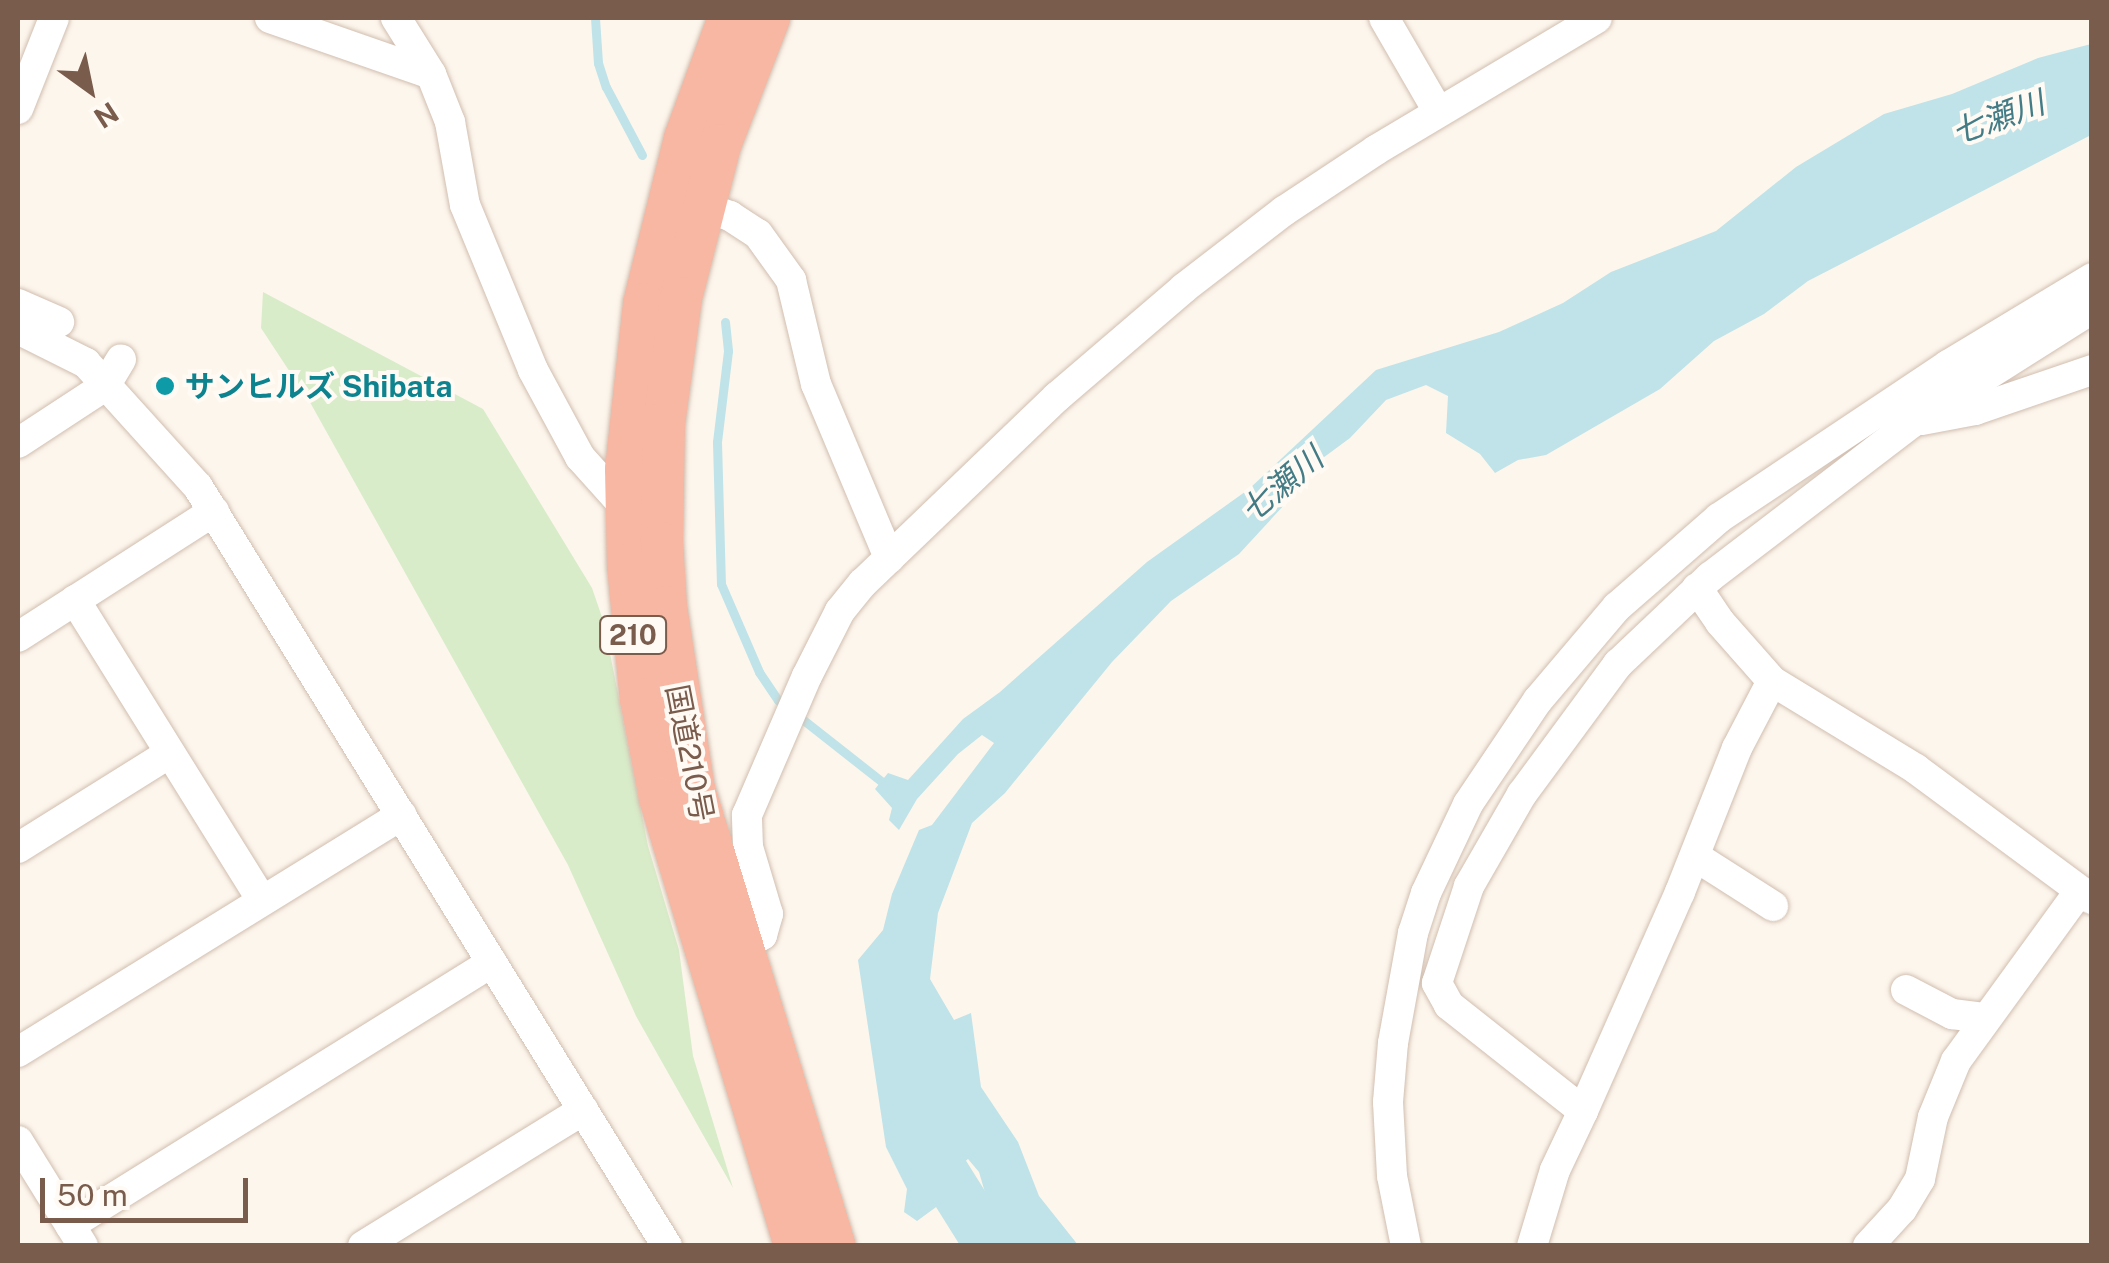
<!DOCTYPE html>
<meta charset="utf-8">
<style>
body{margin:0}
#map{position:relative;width:2109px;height:1263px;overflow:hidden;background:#fdf6ec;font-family:"Public Sans","Noto Sans JP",sans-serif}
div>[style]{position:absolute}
.green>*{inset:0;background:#d8ecc9}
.water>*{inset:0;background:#bfe3e8}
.stream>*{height:9px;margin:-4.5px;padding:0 4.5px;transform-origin:4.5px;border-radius:4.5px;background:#bfe3e8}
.river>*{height:50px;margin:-25px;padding:0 25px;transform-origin:25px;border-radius:25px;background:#bfe3e8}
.roads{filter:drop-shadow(0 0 2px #d1beb0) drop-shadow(0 0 2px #d1beb0)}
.minor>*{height:30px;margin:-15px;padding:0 15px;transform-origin:15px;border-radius:15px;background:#fff}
.highway>*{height:42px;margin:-21px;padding:0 21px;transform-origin:21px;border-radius:21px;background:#f7b7a3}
.dots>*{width:28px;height:28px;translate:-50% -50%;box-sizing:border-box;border:5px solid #fffaf3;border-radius:50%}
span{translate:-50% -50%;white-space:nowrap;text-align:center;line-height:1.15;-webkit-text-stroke:8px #fffaf3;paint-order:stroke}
.shield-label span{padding:2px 8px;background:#fffaf3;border:2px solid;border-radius:8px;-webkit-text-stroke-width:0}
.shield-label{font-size:28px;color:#7a5c4d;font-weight:700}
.culture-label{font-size:30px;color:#0d838f;font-weight:700}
.left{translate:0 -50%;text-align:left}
.street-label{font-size:30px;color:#7a5c4d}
.water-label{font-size:32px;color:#437c86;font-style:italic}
.frame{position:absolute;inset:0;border:20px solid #7a5c4d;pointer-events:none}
.north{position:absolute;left:40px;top:40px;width:100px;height:100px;-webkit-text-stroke:8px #fffaf3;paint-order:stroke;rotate:147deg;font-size:28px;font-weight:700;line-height:40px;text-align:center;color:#7a5c4d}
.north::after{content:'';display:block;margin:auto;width:35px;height:45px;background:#7a5c4d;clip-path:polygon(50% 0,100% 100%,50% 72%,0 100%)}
.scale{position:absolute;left:40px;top:1178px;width:208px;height:45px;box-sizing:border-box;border:5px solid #7a5c4d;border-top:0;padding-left:12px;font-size:30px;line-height:35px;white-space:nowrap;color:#7a5c4d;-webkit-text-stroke:8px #fffaf3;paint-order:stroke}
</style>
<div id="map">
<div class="green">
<i style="clip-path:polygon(263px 292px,483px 409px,592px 588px,604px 623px,648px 846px,679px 950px,693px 1056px,733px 1188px,636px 1016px,568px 865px,311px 404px,261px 328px)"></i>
</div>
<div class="water">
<i style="clip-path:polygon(2091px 44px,2091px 135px,1808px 281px,1764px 314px,1714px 341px,1660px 389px,1546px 455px,1518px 460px,1495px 473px,1480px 454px,1446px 433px,1448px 396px,1426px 385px,1386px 400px,1350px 438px,1308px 469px,1285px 504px,1239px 554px,1171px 601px,1112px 662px,1005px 793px,972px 823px,938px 913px,930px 979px,954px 1020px,971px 1013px,981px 1087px,1018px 1142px,1039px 1196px,1078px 1245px,987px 1245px,991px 1213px,979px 1172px,968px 1159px,956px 1169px,960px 1187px,943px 1202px,917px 1221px,904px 1212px,907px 1189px,886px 1147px,858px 960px,883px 930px,892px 894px,919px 830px,932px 825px,994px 743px,982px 735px,958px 754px,917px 799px,899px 830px,889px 820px,892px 808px,875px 789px,888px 773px,908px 780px,963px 719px,1000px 692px,1147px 562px,1249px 489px,1376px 370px,1499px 332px,1563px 303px,1611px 272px,1716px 231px,1796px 167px,1884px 114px,1952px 94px,2038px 58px)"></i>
</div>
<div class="stream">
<i style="left:595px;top:18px;width:45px;rotate:86.2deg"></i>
<i style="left:598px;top:63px;width:25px;rotate:72deg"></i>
<i style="left:606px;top:87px;width:77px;rotate:62.1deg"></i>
<i style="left:725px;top:322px;width:29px;rotate:84deg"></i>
<i style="left:728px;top:351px;width:92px;rotate:96.9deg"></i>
<i style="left:717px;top:442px;width:142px;rotate:88.4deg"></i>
<i style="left:721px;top:584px;width:96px;rotate:66.6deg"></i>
<i style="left:759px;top:672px;width:34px;rotate:56deg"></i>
<i style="left:778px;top:700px;width:144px;rotate:38.2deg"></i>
</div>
<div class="river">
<i style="left:921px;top:1136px;width:130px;rotate:57.9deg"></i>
</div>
<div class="roads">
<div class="minor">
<i style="left:270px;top:18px;width:170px;rotate:19.2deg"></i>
<i style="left:431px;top:74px;width:52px;rotate:68.4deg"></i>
<i style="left:450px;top:122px;width:84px;rotate:79.8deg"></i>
<i style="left:465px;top:205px;width:178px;rotate:67.6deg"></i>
<i style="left:533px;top:370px;width:99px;rotate:61.6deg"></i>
<i style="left:580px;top:457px;width:78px;rotate:48.1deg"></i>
<i style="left:396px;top:18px;width:66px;rotate:58deg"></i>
<i style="left:1384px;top:18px;width:108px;rotate:59.9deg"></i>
<i style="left:18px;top:109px;width:98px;rotate:-68.4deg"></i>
<i style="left:704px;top:207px;width:28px;rotate:19deg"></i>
<i style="left:730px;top:216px;width:33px;rotate:33deg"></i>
<i style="left:758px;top:234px;width:57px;rotate:54.3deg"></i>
<i style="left:791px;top:280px;width:107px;rotate:76.5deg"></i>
<i style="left:816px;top:384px;width:189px;rotate:67.2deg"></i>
<i style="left:18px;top:304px;width:45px;rotate:23.7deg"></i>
<i style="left:18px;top:329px;width:76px;rotate:26.6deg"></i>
<i style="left:86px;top:363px;width:167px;rotate:47.9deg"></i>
<i style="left:198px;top:487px;width:892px;rotate:58.29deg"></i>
<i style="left:1922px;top:420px;width:54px;rotate:-10.7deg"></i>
<i style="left:1975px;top:410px;width:124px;rotate:-18.9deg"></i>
<i style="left:18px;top:443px;width:104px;rotate:-33.2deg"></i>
<i style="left:105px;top:386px;width:31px;rotate:-59deg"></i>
<i style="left:1697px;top:588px;width:41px;rotate:55.9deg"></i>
<i style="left:1720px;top:622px;width:79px;rotate:48.6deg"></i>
<i style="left:1772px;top:681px;width:169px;rotate:31.4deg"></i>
<i style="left:1916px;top:769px;width:219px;rotate:36.5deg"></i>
<i style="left:75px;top:600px;width:354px;rotate:58.1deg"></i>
<i style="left:18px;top:637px;width:233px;rotate:-32.7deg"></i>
<i style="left:1772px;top:681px;width:76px;rotate:117.6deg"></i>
<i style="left:1737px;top:748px;width:155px;rotate:111.6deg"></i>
<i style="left:1680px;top:892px;width:240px;rotate:113.9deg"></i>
<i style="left:1583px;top:1111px;width:171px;rotate:-141.7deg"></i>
<i style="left:1449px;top:1005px;width:25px;rotate:-119deg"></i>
<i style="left:1437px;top:983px;width:102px;rotate:-71.7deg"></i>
<i style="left:1469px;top:886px;width:106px;rotate:-60.1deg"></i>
<i style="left:1522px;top:794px;width:162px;rotate:-53.6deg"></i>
<i style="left:1618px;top:664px;width:127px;rotate:-43.4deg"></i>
<i style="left:1710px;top:577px;width:255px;rotate:-37.4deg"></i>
<i style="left:1913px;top:422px;width:212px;rotate:-32.3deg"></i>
<i style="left:18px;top:848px;width:179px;rotate:-32deg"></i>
<i style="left:1704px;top:862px;width:82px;rotate:32.5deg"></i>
<i style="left:741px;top:948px;width:25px;rotate:-32deg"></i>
<i style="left:762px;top:935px;width:22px;rotate:-74deg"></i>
<i style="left:768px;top:914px;width:70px;rotate:-106.6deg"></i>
<i style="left:748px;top:847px;width:32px;rotate:-92deg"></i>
<i style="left:747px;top:815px;width:151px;rotate:-66.7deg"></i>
<i style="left:807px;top:676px;width:73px;rotate:-63.1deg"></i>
<i style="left:840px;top:611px;width:36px;rotate:-51deg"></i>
<i style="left:863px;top:583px;width:269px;rotate:-43.8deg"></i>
<i style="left:1057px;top:397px;width:167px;rotate:-40.6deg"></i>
<i style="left:1184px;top:288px;width:126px;rotate:-37.6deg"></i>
<i style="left:1284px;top:211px;width:110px;rotate:-33.5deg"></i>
<i style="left:1376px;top:150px;width:257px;rotate:-30.8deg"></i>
<i style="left:1906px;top:990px;width:52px;rotate:27.6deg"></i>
<i style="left:1952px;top:1014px;width:34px;rotate:7deg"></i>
<i style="left:18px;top:1052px;width:451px;rotate:-31.7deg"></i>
<i style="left:18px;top:1141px;width:123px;rotate:58.2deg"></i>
<i style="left:70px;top:1225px;width:497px;rotate:-31.9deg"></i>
<i style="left:363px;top:1246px;width:259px;rotate:-31.7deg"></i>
<i style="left:1406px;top:1246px;width:71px;rotate:-101.3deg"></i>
<i style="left:1392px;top:1176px;width:74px;rotate:-93.1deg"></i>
<i style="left:1388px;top:1102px;width:59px;rotate:-85.2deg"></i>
<i style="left:1393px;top:1043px;width:112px;rotate:-79.7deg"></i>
<i style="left:1413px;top:933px;width:42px;rotate:-72deg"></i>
<i style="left:1426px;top:893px;width:98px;rotate:-64.7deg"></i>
<i style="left:1468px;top:804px;width:125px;rotate:-56.1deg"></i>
<i style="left:1538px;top:700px;width:122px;rotate:-49.7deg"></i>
<i style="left:1617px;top:607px;width:135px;rotate:-41.1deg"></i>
<i style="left:1719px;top:518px;width:275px;rotate:-33.7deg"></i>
<i style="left:1948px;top:365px;width:168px;rotate:-31.1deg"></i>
<i style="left:1532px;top:1246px;width:79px;rotate:-73.2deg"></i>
<i style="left:1555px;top:1170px;width:65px;rotate:-64.6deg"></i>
<i style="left:1868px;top:1246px;width:50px;rotate:-47.4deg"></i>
<i style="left:1902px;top:1209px;width:35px;rotate:-59deg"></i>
<i style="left:1920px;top:1179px;width:63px;rotate:-78.2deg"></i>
<i style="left:1933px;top:1117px;width:61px;rotate:-67.7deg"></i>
<i style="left:1956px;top:1061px;width:209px;rotate:-54deg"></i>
</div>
<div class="highway">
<i style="left:729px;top:18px;width:128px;rotate:110.1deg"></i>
<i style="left:685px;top:138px;width:171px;rotate:103.9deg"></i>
<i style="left:644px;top:304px;width:166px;rotate:96.2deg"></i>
<i style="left:626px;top:469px;width:96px;rotate:88.8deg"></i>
<i style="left:628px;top:565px;width:135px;rotate:84.5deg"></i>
<i style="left:641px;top:699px;width:101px;rotate:79.1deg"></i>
<i style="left:660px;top:798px;width:468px;rotate:73.2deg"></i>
<i style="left:769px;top:18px;width:136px;rotate:111.1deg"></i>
<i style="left:720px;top:145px;width:158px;rotate:104.3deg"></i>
<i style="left:681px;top:298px;width:126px;rotate:97.7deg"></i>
<i style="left:664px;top:423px;width:120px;rotate:91deg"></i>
<i style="left:662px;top:543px;width:64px;rotate:86.4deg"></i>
<i style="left:666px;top:607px;width:184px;rotate:81.3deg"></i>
<i style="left:694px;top:789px;width:478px;rotate:72.9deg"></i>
</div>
</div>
<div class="dots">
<i style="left:165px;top:386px;background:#0f9aa8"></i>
</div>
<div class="shield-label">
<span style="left:633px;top:635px">210</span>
</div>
<div class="culture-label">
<span class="left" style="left:185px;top:386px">サンヒルズ Shibata</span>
</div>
<div class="street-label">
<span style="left:690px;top:753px;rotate:79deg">国道210号</span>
</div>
<div class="water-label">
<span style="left:1998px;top:118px;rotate:-20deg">七瀬川</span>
<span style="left:1282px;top:485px;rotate:-40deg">七瀬川</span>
</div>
<div class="frame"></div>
<div class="north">N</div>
<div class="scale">50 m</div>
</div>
